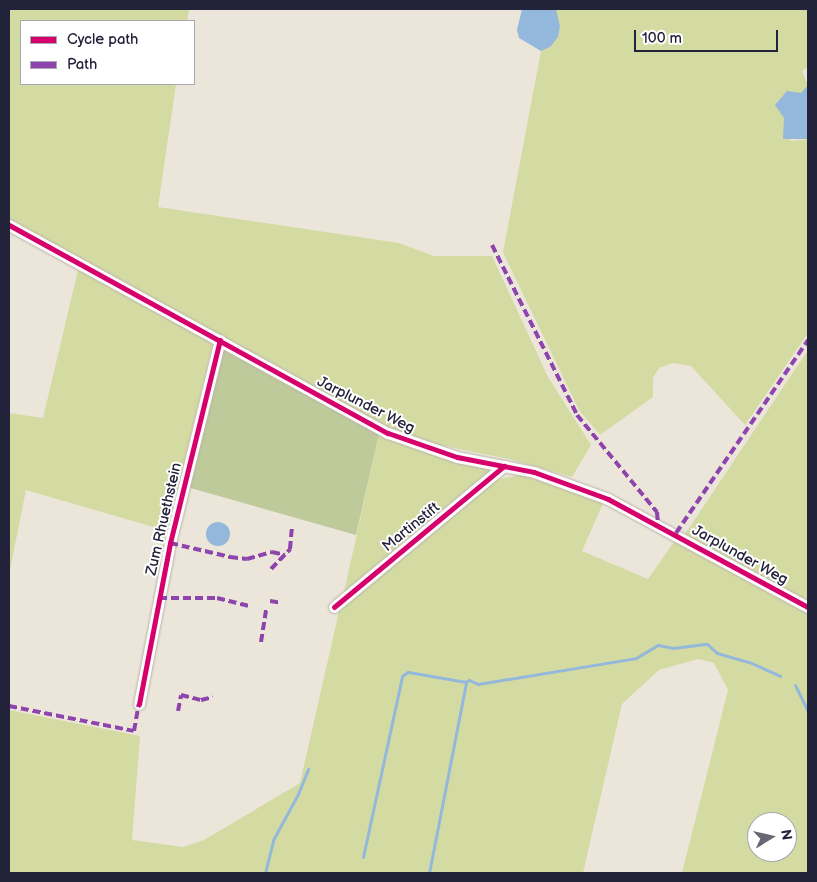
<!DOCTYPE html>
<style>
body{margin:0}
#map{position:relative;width:817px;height:882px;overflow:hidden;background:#ece6da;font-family:"Balsamiq Sans",sans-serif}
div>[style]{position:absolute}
.green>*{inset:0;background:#d4dba2}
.forest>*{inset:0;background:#beca9a}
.water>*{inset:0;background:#94b8db}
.round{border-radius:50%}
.stream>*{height:3px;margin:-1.5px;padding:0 1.5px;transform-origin:1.5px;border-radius:1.5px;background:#94b8db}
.roads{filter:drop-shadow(0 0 1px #b6b2ad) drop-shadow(0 0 1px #b6b2ad)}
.minor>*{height:11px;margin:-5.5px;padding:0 5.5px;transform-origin:5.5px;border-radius:5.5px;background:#fcfbf9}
.quiet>*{height:4px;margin-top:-2px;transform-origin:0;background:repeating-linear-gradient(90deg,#8e44ad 0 8px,transparent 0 12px)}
.cycleway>*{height:5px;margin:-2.5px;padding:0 2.5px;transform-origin:2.5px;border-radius:2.5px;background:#d6006c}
span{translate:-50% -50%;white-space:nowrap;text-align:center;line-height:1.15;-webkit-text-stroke:4px #fff;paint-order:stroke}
.street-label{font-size:15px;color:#22223b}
.frame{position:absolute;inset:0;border:10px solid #22223b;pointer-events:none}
.legend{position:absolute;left:20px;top:20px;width:175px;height:65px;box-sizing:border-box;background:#fff;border:1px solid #a7a7b1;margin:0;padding:6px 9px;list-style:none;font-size:15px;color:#22223b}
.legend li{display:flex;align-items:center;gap:10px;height:25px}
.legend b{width:25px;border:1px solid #a7a7b1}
.north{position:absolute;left:747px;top:812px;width:50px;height:50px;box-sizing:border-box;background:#fff;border:1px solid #a7a7b1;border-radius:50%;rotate:81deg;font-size:14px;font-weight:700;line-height:20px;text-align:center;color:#22223b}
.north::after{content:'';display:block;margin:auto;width:18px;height:22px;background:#696773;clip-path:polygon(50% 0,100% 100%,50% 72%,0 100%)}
.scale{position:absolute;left:634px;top:30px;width:144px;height:22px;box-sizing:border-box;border:2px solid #22223b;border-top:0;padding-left:6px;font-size:15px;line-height:18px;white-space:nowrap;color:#22223b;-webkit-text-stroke:4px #fff;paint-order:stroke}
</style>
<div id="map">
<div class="green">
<i style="clip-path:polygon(9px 9px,189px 9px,187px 21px,21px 21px,21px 84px,176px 84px,158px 207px,399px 243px,434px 256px,492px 256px,548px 377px,591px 445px,572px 477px,509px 459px,419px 441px,375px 421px,9px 219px)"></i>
<i style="clip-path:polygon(556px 9px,808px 9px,808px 67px,802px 71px,808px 85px,784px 118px,791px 141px,808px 139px,808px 333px,745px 425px,691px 366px,673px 363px,659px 368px,653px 378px,653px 397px,600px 435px,579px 410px,509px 265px,503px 252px,541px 51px,550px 47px)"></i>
<i style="clip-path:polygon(78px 270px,213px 343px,167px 531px,26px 490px,9px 575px,9px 413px,43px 418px)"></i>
<i style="clip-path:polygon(808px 350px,808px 602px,685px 534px)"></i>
<i style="clip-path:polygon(379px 434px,450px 460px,486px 467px,489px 471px,344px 592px)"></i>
<i style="clip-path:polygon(evenodd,524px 474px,604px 501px,582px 551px,648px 579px,676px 539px,808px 612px,808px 873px,682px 873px,728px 690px,714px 663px,698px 659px,659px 670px,622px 704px,583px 873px,9px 873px,9px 710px,140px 736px,132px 840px,183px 847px,204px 840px,300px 783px,340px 607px,496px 480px,524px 474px,757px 822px,787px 822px,787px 852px,757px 852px,757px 822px)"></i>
</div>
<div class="forest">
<i style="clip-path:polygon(222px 348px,379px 434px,356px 535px,187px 487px)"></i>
</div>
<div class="water">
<i style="clip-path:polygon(522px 9px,556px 9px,560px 26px,558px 37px,550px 47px,541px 51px,519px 38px,517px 30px)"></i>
<i style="clip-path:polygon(808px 85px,808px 139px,783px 139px,784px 118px,775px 105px,787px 91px,801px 93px)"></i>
<i class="round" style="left:206px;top:522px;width:24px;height:24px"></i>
</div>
<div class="stream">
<i style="left:795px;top:685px;width:30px;rotate:64deg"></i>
<i style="left:363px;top:857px;width:185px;rotate:-77.8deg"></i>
<i style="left:402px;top:676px;width:7px;rotate:-34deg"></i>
<i style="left:408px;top:672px;width:59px;rotate:9.8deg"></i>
<i style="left:265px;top:873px;width:34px;rotate:-76deg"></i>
<i style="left:273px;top:840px;width:52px;rotate:-61.5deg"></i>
<i style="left:298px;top:794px;width:27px;rotate:-68deg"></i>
<i style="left:429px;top:873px;width:195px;rotate:-79deg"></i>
<i style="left:466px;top:682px;width:4px;rotate:-34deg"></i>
<i style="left:469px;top:680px;width:10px;rotate:24deg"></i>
<i style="left:478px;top:684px;width:160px;rotate:-9.3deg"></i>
<i style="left:636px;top:658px;width:26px;rotate:-31deg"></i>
<i style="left:658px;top:645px;width:15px;rotate:11deg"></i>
<i style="left:673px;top:648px;width:34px;rotate:-7deg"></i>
<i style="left:707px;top:644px;width:13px;rotate:42deg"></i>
<i style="left:717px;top:653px;width:33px;rotate:16deg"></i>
<i style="left:749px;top:662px;width:34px;rotate:24deg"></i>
</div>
<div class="roads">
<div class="minor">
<i style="left:9px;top:225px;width:432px;rotate:28.8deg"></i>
<i style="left:388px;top:433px;width:73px;rotate:19.2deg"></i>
<i style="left:457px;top:457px;width:78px;rotate:11deg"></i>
<i style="left:534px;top:472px;width:79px;rotate:20deg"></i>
<i style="left:608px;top:499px;width:227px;rotate:28.4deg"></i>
<i style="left:334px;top:607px;width:221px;rotate:-39.7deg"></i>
<i style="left:139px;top:704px;width:164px;rotate:-79.1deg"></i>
<i style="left:170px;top:543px;width:209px;rotate:-76.2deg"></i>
</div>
</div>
<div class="quiet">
<i style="left:492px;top:245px;width:190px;rotate:63.4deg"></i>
<i style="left:577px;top:415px;width:126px;rotate:50.5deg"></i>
<i style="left:657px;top:512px;width:11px;rotate:85deg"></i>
<i style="left:676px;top:533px;width:234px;rotate:-55.6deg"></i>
<i style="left:170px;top:543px;width:62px;rotate:13.1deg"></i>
<i style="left:230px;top:557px;width:17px;rotate:7deg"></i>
<i style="left:247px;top:559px;width:26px;rotate:-16deg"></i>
<i style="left:272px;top:552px;width:13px;rotate:13deg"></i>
<i style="left:271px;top:569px;width:28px;rotate:-46deg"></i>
<i style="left:290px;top:549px;width:22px;rotate:-85deg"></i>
<i style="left:159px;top:598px;width:58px"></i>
<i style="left:217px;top:598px;width:32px;rotate:14deg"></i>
<i style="left:270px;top:601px;width:12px;rotate:9deg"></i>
<i style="left:261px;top:642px;width:33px;rotate:-81deg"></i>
<i style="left:9px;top:706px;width:127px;rotate:11.3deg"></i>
<i style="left:134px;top:731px;width:27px;rotate:-80deg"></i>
<i style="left:178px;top:711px;width:16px;rotate:-79deg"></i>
<i style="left:181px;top:695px;width:21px;rotate:14deg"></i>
<i style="left:201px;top:700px;width:12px;rotate:-14deg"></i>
</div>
<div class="cycleway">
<i style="left:9px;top:225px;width:432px;rotate:28.8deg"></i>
<i style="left:388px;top:433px;width:73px;rotate:19.2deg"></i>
<i style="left:457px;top:457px;width:78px;rotate:11deg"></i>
<i style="left:534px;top:472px;width:79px;rotate:20deg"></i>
<i style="left:608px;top:499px;width:227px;rotate:28.4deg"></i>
<i style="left:334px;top:607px;width:221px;rotate:-39.7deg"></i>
<i style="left:139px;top:704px;width:164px;rotate:-79.1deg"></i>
<i style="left:170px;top:543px;width:209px;rotate:-76.2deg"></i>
</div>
<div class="street-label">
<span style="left:366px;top:405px;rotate:27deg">Jarplunder Weg</span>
<span style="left:164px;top:519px;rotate:-77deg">Zum Rhuethstein</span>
<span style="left:411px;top:527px;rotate:-39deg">Martinstift</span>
<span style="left:740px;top:555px;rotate:29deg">Jarplunder Weg</span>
</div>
<div class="frame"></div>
<ul class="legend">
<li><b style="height:6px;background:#d6006c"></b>Cycle path</li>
<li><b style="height:6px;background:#8e44ad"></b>Path</li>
</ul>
<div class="north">N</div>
<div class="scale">100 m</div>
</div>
